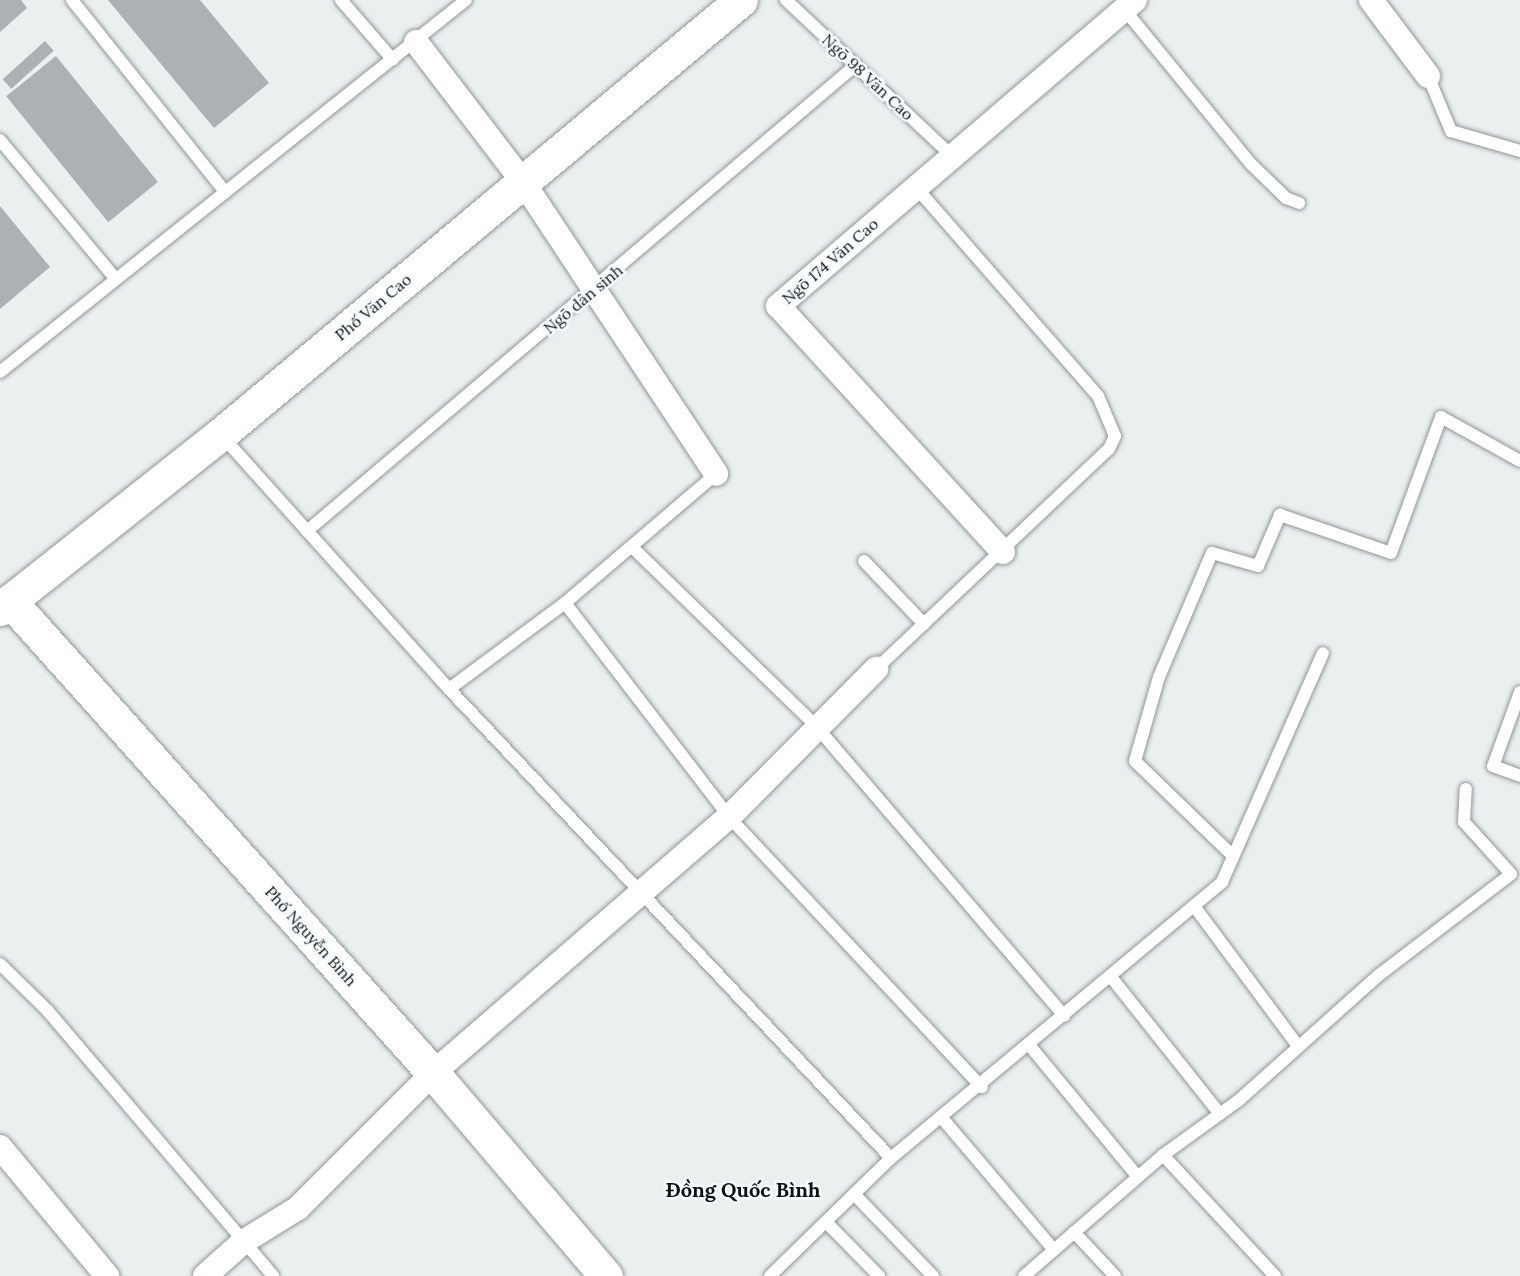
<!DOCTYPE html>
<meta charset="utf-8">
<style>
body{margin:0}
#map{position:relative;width:1520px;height:1276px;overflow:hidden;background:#eaeff0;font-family:Lora,serif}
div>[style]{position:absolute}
.building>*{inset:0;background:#adb1b3;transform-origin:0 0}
.roads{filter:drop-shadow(0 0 2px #919697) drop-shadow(0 0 2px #919697)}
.lane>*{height:12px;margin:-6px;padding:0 6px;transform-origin:6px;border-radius:6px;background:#fff}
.street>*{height:24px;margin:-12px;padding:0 12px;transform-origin:12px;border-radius:12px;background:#fff}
.secondary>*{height:33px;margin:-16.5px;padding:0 16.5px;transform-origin:16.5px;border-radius:16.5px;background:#fff}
span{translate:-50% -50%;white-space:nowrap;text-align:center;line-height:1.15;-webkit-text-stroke:5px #f7fcfe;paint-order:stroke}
.street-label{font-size:16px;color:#0f1111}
.quarter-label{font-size:20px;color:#0f1111;font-weight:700}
</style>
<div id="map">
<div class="building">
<i style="clip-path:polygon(0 0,21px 0,27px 8px,0 32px)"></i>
<i style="clip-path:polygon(108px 0,200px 0,269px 83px,214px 128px)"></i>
<i style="left:45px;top:41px;width:13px;height:57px;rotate:48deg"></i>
<i style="left:56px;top:56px;width:162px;height:64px;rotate:51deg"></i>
<i style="clip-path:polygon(0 206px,50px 267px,0 309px)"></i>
</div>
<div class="roads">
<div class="lane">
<i style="left:72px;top:0;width:246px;rotate:51.4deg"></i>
<i style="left:341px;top:0;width:79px;rotate:49.1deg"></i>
<i style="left:786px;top:0;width:226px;rotate:43.2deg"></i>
<i style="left:1124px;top:9px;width:200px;rotate:50.7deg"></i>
<i style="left:1251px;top:164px;width:49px;rotate:44.2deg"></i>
<i style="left:1286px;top:198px;width:14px;rotate:21deg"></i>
<i style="left:1428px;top:76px;width:60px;rotate:67.3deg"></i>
<i style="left:1451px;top:131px;width:72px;rotate:16.2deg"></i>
<i style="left:0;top:140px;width:180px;rotate:50.2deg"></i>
<i style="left:0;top:372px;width:596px;rotate:-38.6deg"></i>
<i style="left:222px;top:436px;width:340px;rotate:48.1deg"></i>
<i style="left:716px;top:474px;width:199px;rotate:139.5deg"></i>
<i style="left:565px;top:603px;width:144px;rotate:143.4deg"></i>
<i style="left:449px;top:689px;width:644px;rotate:46.7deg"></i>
<i style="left:307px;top:531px;width:720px;rotate:-40.33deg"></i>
<i style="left:632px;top:547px;width:255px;rotate:44.2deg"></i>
<i style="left:815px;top:725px;width:383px;rotate:49.4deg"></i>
<i style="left:864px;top:561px;width:87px;rotate:46.4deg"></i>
<i style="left:565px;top:603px;width:270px;rotate:52.5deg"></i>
<i style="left:729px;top:817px;width:370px;rotate:46.9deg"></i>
<i style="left:876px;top:669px;width:320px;rotate:-43.4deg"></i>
<i style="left:1109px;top:449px;width:14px;rotate:-65deg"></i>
<i style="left:1115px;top:436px;width:43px;rotate:-113deg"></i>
<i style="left:1098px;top:396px;width:279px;rotate:-131.1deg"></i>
<i style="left:1520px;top:692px;width:79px;rotate:110deg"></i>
<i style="left:1493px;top:766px;width:29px;rotate:20deg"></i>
<i style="left:1233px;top:856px;width:136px;rotate:-135.9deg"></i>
<i style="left:1135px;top:761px;width:87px;rotate:-74.1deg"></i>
<i style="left:1159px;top:677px;width:135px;rotate:-66.9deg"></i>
<i style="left:1212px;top:553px;width:48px;rotate:15.8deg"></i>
<i style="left:1258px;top:566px;width:56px;rotate:-66.7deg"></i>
<i style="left:1280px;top:515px;width:117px;rotate:18.9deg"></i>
<i style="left:1391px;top:553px;width:145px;rotate:-69.8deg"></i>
<i style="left:1441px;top:417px;width:90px;rotate:29.1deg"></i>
<i style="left:1194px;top:906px;width:174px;rotate:53.4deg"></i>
<i style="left:0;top:964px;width:66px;rotate:44.4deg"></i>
<i style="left:47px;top:1010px;width:349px;rotate:49.6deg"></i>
<i style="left:1111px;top:977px;width:175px;rotate:51.5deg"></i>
<i style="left:1030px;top:1046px;width:170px;rotate:50.5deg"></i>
<i style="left:942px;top:1118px;width:173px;rotate:49.7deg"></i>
<i style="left:1163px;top:1155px;width:165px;rotate:47.2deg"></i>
<i style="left:854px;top:1194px;width:114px;rotate:46.1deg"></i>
<i style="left:826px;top:1222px;width:76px;rotate:45.5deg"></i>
<i style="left:1074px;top:1232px;width:60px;rotate:47deg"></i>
<i style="left:770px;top:1276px;width:169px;rotate:-44.3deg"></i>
<i style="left:891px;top:1158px;width:431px;rotate:-39.8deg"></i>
<i style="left:1222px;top:882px;width:250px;rotate:-66.2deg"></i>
<i style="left:1024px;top:1276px;width:184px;rotate:-41deg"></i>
<i style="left:1163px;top:1155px;width:92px;rotate:-35.8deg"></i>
<i style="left:1238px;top:1101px;width:189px;rotate:-41.8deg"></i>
<i style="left:1379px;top:975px;width:166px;rotate:-37.4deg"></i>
<i style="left:1511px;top:874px;width:70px;rotate:-132.1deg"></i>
<i style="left:1464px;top:822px;width:33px;rotate:-87deg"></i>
</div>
<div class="street">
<i style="left:1371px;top:0;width:95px;rotate:53.1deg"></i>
<i style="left:416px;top:42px;width:176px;rotate:52.6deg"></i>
<i style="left:523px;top:182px;width:350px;rotate:56.5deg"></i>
<i style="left:1003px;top:552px;width:333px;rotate:-132.4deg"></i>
<i style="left:778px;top:306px;width:470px;rotate:-40.6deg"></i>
<i style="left:0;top:1147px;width:168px;rotate:50.3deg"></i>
<i style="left:205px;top:1276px;width:51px;rotate:-41.8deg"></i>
<i style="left:243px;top:1242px;width:65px;rotate:-31.7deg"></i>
<i style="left:298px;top:1208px;width:191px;rotate:-45deg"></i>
<i style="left:433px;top:1073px;width:391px;rotate:-40.9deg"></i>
<i style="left:729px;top:817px;width:209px;rotate:-45.2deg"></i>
</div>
<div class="secondary">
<i style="left:10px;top:601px;width:634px;rotate:48.13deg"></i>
<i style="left:433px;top:1073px;width:267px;rotate:49.6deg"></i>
<i style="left:0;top:609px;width:282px;rotate:-38.4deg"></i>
<i style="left:221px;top:434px;width:677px;rotate:-39.85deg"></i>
</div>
</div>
<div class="street-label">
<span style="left:868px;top:77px;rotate:43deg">Ngõ 98 Văn Cao</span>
<span style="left:830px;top:261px;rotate:-41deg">Ngõ 174 Văn Cao</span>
<span style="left:583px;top:299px;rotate:-40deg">Ngõ dân sinh</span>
<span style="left:373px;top:307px;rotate:-40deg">Phố Văn Cao</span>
<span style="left:311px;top:936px;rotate:48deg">Phố Nguyễn Bình</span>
</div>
<div class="quarter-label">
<span style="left:743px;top:1189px">Đồng Quốc Bình</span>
</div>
</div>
